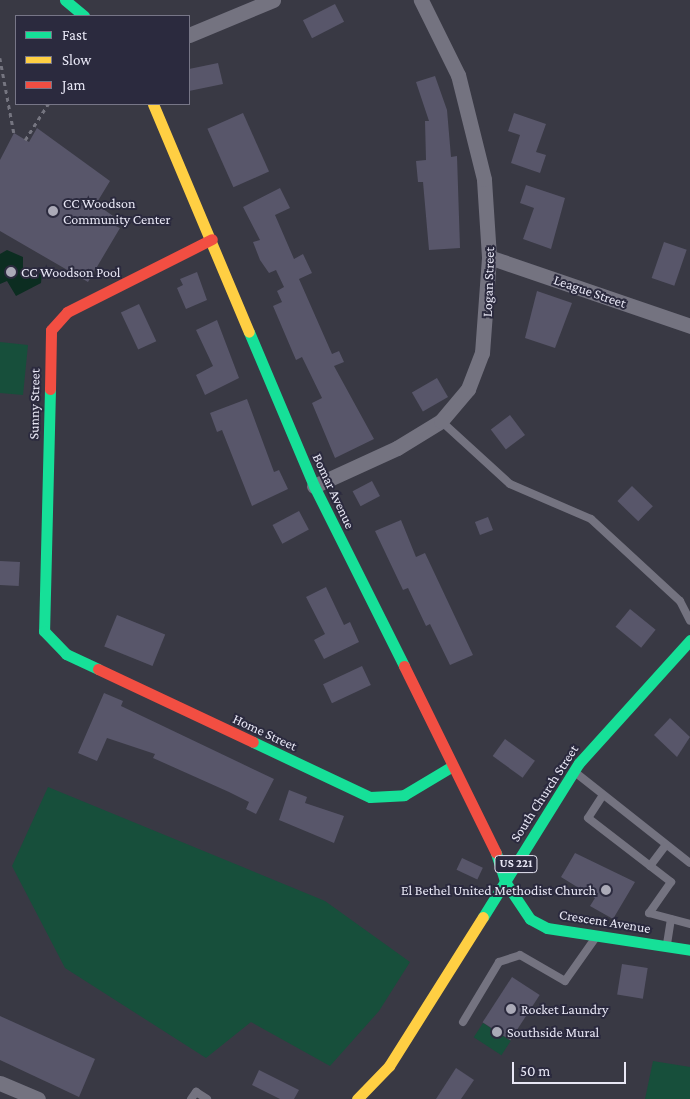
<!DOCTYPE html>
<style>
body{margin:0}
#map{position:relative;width:690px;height:1099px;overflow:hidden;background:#393944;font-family:"Crimson Pro",serif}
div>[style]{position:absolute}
.green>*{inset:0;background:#174f3b;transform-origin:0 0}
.water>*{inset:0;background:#0c2d21}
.building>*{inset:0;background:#58566a;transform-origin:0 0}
.path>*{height:2.5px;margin-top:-1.25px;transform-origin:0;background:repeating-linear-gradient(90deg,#757580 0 4px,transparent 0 8px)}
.lane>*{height:8px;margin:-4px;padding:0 4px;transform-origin:4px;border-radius:4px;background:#747380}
.street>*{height:15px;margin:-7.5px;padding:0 7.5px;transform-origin:7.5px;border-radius:7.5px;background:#747380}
.fast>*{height:11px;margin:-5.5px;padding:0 5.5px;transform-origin:5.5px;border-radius:5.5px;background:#16e098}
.slow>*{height:11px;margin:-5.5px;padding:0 5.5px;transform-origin:5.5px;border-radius:5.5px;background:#ffcf43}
.jam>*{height:11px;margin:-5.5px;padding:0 5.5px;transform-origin:5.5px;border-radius:5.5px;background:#f24e42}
.dots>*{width:14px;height:14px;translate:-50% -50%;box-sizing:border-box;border:2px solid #2b2a3e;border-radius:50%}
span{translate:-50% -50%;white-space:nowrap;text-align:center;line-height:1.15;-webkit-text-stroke:4px #2b2a3e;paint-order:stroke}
.shield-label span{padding:1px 4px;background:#2b2a3e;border:1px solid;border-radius:4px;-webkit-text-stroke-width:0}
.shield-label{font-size:12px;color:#e8e7f5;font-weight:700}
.poi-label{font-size:14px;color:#e8e7f5}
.left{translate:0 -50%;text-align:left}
.right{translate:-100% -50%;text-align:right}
.street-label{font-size:14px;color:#e8e7f5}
.legend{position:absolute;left:15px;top:15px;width:175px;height:90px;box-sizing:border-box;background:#2b2a3e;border:1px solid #777687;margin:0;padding:6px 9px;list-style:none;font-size:15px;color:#e8e7f5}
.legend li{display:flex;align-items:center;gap:10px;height:25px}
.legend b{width:25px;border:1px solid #777687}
.scale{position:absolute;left:512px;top:1062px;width:114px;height:22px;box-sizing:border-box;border:2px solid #e8e7f5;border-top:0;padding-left:6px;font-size:15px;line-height:18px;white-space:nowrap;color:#e8e7f5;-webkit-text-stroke:4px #2b2a3e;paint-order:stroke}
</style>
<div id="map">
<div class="green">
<i style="clip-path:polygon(0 342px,28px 345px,23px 395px,0 393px)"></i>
<i style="clip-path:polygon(48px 787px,325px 901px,410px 962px,379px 1011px,330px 1066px,251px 1022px,206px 1058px,65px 968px,12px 866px)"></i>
<i style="left:483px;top:1023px;width:33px;height:17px;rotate:33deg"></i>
<i style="clip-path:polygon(653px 1061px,690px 1067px,690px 1099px,645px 1099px)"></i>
</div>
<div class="water">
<i style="clip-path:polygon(7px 250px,23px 257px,23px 276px,42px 273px,41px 283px,16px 296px,7px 281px,0 284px,0 254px)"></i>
</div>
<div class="building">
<i style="left:335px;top:4px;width:20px;height:36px;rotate:63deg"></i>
<i style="clip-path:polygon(218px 63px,223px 84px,189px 91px,189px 69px)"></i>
<i style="clip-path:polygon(435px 76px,447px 110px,451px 157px,457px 156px,460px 248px,429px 250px,423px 182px,418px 182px,416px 161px,426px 160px,425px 121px,429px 121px,416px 82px)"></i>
<i style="left:243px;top:113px;width:64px;height:39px;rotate:66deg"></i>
<i style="clip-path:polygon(514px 113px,546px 124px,536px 152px,546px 155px,540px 173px,511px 163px,520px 135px,508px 131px)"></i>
<i style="clip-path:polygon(37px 128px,110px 181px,96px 204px,116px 218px,113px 225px,120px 228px,88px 282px,0 231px,0 160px,14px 133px,29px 142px)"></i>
<i style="clip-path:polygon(526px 185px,565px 198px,551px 249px,523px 239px,534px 208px,520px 203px)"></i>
<i style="clip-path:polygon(280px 188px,290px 208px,275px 215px,294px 259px,303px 254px,312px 273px,299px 279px,332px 354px,339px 351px,344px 362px,334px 366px,374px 439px,335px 458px,312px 403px,322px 398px,302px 357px,296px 360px,273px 306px,282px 302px,277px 291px,284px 287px,276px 270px,269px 273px,260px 260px,253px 242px,260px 240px,243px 207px)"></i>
<i style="left:664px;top:242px;width:24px;height:38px;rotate:19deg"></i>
<i style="clip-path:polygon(197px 272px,207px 300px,186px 309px,177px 288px,183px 285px,180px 279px)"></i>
<i style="clip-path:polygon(537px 291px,572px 303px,555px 348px,525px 338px)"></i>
<i style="left:139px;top:304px;width:41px;height:20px;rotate:65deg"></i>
<i style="clip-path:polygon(217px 320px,239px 378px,205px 395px,196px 375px,213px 366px,196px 330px)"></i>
<i style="left:437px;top:378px;width:22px;height:29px;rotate:60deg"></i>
<i style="clip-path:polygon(247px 399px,274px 472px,279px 470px,288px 489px,252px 506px,222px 430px,217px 432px,210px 413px)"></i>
<i style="left:510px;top:415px;width:25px;height:24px;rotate:53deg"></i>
<i style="left:372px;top:481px;width:17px;height:22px;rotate:62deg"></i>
<i style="left:632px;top:486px;width:29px;height:21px;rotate:44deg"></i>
<i style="left:299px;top:511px;width:21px;height:30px;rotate:62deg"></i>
<i style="left:488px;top:517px;width:14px;height:14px;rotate:69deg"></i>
<i style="clip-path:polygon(401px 520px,416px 557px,425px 553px,473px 655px,450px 665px,430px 624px,426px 626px,408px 588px,403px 590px,375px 531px)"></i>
<i style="left:0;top:561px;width:20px;height:24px;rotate:3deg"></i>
<i style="clip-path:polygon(326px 587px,344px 625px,350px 622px,359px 642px,324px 659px,314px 640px,325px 634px,306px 597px)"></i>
<i style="left:630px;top:609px;width:33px;height:23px;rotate:39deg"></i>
<i style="left:117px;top:615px;width:52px;height:34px;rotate:22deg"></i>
<i style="left:362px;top:666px;width:21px;height:43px;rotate:65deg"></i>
<i style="clip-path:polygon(104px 693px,123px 701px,121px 706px,274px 779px,256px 814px,246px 809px,249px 802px,229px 792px,153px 758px,155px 754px,107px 738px,97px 761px,78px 753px)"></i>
<i style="clip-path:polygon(670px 718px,690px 737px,677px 757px,654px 735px)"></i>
<i style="left:505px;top:739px;width:37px;height:21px;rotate:36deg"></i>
<i style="clip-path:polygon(289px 790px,307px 797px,305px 803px,344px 816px,334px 843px,279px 820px)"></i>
<i style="clip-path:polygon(575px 853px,635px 882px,613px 919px,590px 906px,595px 898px,561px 877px)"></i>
<i style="left:462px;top:858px;width:23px;height:13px;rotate:25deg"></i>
<i style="left:622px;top:964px;width:26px;height:31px;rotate:9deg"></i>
<i style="left:512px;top:977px;width:33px;height:54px;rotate:33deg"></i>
<i style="clip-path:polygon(0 1016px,95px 1059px,79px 1097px,0 1060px)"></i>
<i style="clip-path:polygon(456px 1068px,474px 1080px,461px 1099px,436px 1099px)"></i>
<i style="clip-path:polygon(259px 1070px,299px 1090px,294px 1099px,280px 1099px,252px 1085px)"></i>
</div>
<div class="path">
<i style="left:0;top:58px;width:76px;rotate:79.4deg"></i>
<i style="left:25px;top:140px;width:43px;rotate:-57.4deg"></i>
</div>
<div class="lane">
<i style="left:441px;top:421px;width:93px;rotate:42.4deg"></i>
<i style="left:510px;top:484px;width:88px;rotate:23.4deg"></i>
<i style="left:591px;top:519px;width:121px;rotate:42.7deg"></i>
<i style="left:680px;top:601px;width:22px;rotate:63deg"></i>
<i style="left:576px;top:773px;width:145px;rotate:38.3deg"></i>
<i style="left:603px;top:795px;width:27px;rotate:123deg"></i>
<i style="left:588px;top:818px;width:105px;rotate:37.6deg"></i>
<i style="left:671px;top:882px;width:38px;rotate:125deg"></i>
<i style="left:649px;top:913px;width:42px;rotate:15deg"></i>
<i style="left:650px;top:866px;width:26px;rotate:-53deg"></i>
<i style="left:667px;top:944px;width:25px;rotate:-81deg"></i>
<i style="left:463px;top:1022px;width:70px;rotate:-59deg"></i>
<i style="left:499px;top:962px;width:22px;rotate:-18deg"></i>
<i style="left:520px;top:955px;width:52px;rotate:30deg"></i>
<i style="left:565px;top:981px;width:54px;rotate:-54.8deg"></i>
<i style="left:191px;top:1099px;width:9px;rotate:-54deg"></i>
<i style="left:196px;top:1092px;width:13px;rotate:32deg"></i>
</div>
<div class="street">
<i style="left:189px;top:35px;width:91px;rotate:-22.6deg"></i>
<i style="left:489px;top:257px;width:213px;rotate:18.9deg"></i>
<i style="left:314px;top:486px;width:91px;rotate:-24.6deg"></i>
<i style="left:397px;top:448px;width:52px;rotate:-31.5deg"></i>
<i style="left:441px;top:421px;width:42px;rotate:-49.8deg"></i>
<i style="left:468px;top:389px;width:39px;rotate:-69deg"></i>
<i style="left:482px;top:353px;width:96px;rotate:-85.8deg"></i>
<i style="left:489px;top:257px;width:78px;rotate:-93.7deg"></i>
<i style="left:484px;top:179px;width:107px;rotate:-104deg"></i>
<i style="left:458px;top:75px;width:84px;rotate:-116.3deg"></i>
<i style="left:0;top:1083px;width:41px;rotate:22.8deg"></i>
</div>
<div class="fast">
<i style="left:65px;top:0;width:25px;rotate:40deg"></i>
<i style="left:249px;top:332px;width:167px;rotate:67.1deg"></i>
<i style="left:314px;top:486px;width:201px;rotate:63.4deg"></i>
<i style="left:50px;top:389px;width:242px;rotate:91.4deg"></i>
<i style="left:44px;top:631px;width:32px;rotate:46deg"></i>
<i style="left:66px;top:654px;width:35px;rotate:25deg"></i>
<i style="left:253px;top:742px;width:129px;rotate:25.2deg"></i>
<i style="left:370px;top:797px;width:34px;rotate:-3deg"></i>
<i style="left:404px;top:795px;width:55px;rotate:-30.8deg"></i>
<i style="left:496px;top:853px;width:32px;rotate:72deg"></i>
<i style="left:506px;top:883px;width:43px;rotate:56.3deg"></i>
<i style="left:530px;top:919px;width:19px;rotate:28deg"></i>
<i style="left:547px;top:928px;width:145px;rotate:8.7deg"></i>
<i style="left:483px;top:917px;width:181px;rotate:-58.1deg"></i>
<i style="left:579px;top:763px;width:166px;rotate:-47.9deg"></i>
</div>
<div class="slow">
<i style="left:153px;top:104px;width:247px;rotate:67.2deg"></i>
<i style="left:357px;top:1099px;width:46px;rotate:-45.9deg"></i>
<i style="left:389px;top:1066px;width:176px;rotate:-57.8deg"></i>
</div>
<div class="jam">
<i style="left:50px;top:389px;width:59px;rotate:-89deg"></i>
<i style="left:51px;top:330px;width:24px;rotate:-48deg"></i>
<i style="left:67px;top:312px;width:162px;rotate:-26.7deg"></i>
<i style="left:404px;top:666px;width:208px;rotate:63.8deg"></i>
<i style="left:98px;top:669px;width:171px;rotate:25.2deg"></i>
</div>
<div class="dots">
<i style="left:53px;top:211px;background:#abaab7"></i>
<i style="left:11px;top:272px;background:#abaab7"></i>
<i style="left:606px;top:890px;background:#abaab7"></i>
<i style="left:511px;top:1009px;background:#abaab7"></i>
<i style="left:497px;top:1032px;background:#abaab7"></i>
</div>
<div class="shield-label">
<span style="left:516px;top:864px">US 221</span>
</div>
<div class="poi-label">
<span class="left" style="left:63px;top:211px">CC Woodson<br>Community Center</span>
<span class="left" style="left:21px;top:272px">CC Woodson Pool</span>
<span class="right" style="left:596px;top:890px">El Bethel United Methodist Church</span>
<span class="left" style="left:521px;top:1009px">Rocket Laundry</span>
<span class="left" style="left:507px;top:1032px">Southside Mural</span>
</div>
<div class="street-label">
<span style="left:488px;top:282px;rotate:-88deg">Logan Street</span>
<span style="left:590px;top:291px;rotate:19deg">League Street</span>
<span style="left:34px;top:404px;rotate:-89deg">Sunny Street</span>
<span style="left:334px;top:491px;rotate:65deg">Bomar Avenue</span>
<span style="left:265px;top:732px;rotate:25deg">Home Street</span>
<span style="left:544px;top:793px;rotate:-57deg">South Church Street</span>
<span style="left:605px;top:921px;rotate:9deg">Crescent Avenue</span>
</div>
<ul class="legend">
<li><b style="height:6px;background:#16e098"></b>Fast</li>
<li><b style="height:6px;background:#ffcf43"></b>Slow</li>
<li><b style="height:6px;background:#f24e42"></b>Jam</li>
</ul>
<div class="scale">50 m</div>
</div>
